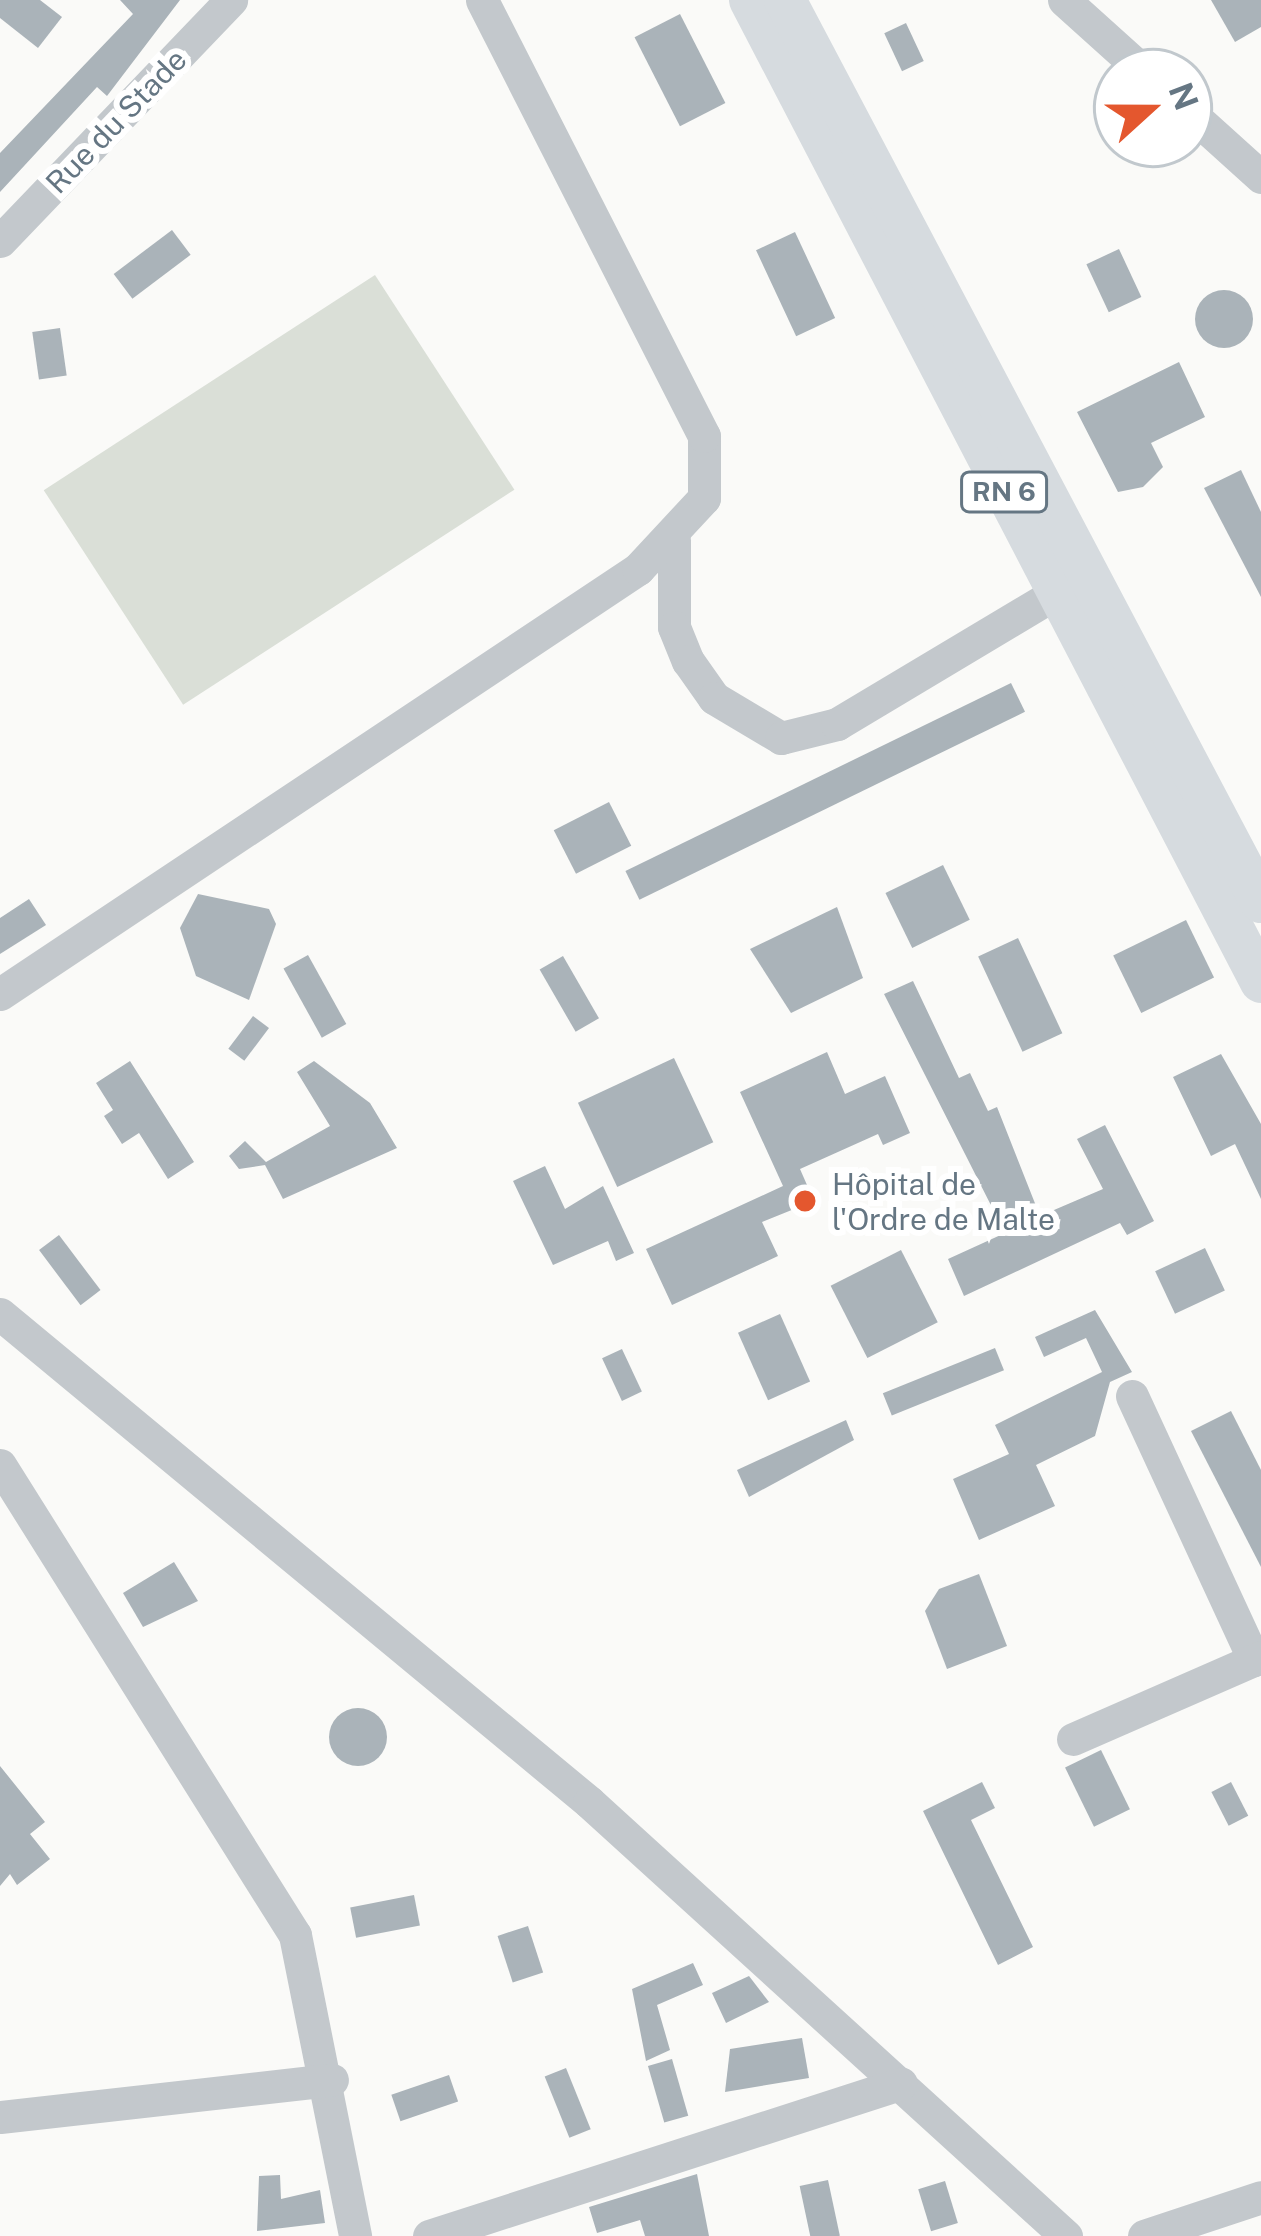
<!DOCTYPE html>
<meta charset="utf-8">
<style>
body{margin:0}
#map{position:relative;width:1261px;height:2236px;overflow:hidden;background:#fafaf8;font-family:"Public Sans",sans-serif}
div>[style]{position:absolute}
.green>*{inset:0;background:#dadfd7;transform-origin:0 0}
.building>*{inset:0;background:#aab3b9;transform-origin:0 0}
.round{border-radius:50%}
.minor>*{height:33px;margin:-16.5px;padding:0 16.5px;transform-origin:16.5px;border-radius:16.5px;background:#c3c8cc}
.major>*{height:42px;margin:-21px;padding:0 21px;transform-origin:21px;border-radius:21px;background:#d6dbdf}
.dots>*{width:33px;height:33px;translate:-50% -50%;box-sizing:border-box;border:6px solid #fff;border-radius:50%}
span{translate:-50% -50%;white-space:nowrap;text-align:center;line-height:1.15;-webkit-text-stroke:12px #fff;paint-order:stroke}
.shield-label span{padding:3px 9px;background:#fff;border:3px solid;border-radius:9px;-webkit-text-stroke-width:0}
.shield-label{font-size:27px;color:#657683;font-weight:700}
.street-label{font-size:30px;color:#657683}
.poi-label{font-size:30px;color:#657683}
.left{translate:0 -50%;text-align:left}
.north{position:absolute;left:1093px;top:48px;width:120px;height:120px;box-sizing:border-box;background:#fff;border:3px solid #c1c8cd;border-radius:50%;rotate:69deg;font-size:33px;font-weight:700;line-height:48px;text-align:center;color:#657683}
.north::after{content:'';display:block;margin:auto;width:42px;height:54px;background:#e4572e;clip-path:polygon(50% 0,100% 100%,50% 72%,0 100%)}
</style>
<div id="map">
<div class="green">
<i style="left:375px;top:275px;width:256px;height:395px;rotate:57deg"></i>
</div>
<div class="building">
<i style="clip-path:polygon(0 0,40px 0,62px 17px,38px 48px,0 18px)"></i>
<i style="clip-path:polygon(120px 0,180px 0,107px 96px,97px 87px,0 192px,0 153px,133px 14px)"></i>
<i style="clip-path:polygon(1211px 0,1261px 0,1261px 27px,1235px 42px)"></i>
<i style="left:680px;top:14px;width:100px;height:51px;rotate:63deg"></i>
<i style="left:906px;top:23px;width:42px;height:24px;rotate:65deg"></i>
<i style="left:172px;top:230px;width:31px;height:73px;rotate:53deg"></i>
<i style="left:795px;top:232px;width:95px;height:43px;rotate:65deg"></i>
<i style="left:1119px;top:249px;width:53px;height:36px;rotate:65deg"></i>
<i class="round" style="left:1195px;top:290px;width:58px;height:58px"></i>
<i style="left:60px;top:328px;width:48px;height:28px;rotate:82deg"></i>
<i style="clip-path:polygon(1179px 362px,1205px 417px,1151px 443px,1163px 467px,1143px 487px,1118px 492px,1077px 412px)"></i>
<i style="clip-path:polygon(1241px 470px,1261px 512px,1261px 597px,1204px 488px)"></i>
<i style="left:1011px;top:683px;width:32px;height:429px;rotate:64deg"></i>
<i style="left:609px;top:802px;width:49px;height:62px;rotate:63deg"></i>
<i style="left:943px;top:865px;width:61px;height:64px;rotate:64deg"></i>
<i style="clip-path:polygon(198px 894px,269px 909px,276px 924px,249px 1000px,196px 976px,180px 928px)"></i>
<i style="clip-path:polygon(29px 899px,46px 925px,0 954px,0 918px)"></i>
<i style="clip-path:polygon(837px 907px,863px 978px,791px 1013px,750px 949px)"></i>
<i style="left:1186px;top:920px;width:64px;height:81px;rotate:64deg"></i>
<i style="left:1018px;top:938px;width:105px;height:44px;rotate:65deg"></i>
<i style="left:308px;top:955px;width:79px;height:28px;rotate:61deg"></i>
<i style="left:563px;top:956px;width:72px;height:27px;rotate:60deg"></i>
<i style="clip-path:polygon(913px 981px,959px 1078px,970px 1073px,988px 1111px,997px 1107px,1040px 1216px,1103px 1189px,1077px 1139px,1105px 1125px,1154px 1221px,1127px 1235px,1120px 1223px,964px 1296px,948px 1259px,1005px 1233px,884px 994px)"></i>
<i style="left:253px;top:1016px;width:20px;height:41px;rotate:37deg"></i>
<i style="clip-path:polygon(827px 1052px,845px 1094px,885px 1076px,910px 1133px,883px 1145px,878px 1134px,800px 1169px,814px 1201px,762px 1222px,778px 1256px,672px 1305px,646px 1249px,783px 1186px,740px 1092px)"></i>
<i style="clip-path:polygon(1221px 1054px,1261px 1124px,1261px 1199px,1235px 1144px,1211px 1156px,1173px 1077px)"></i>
<i style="left:674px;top:1058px;width:93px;height:106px;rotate:65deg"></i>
<i style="clip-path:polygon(130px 1061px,194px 1162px,168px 1179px,139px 1133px,122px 1144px,104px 1116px,113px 1110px,96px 1083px)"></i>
<i style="clip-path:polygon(314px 1061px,370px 1103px,397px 1148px,283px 1199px,265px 1165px,239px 1169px,229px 1156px,245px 1141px,266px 1162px,330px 1126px,297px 1072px)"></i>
<i style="clip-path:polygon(545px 1166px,565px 1209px,603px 1186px,634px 1253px,616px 1261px,608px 1241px,553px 1265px,513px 1181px)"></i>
<i style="left:59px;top:1235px;width:69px;height:25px;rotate:53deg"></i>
<i style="left:1205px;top:1248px;width:47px;height:55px;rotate:65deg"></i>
<i style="left:901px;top:1250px;width:81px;height:79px;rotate:63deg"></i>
<i style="clip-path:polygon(1095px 1310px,1132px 1372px,1110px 1382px,1095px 1436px,1036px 1465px,1055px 1506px,979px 1540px,953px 1479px,1009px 1454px,995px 1425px,1102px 1372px,1086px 1338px,1044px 1357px,1035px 1337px)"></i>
<i style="left:780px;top:1314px;width:74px;height:46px;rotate:66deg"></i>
<i style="left:995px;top:1348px;width:24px;height:121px;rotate:68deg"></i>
<i style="left:622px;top:1349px;width:47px;height:22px;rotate:65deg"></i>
<i style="clip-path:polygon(1231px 1411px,1261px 1470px,1261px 1567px,1191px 1431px)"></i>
<i style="clip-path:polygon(846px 1420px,854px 1440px,749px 1497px,737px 1470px)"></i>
<i style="clip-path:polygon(174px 1562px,198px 1601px,143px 1627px,123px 1593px)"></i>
<i style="clip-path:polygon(979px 1574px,1007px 1646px,947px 1669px,925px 1611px,939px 1589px)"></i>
<i class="round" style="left:329px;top:1708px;width:58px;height:58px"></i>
<i style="left:1101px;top:1750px;width:66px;height:40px;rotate:64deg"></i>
<i style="clip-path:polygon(0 1766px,45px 1822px,30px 1834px,50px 1859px,17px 1885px,10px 1874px,0 1886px)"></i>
<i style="clip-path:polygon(982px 1782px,995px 1808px,971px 1820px,1033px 1947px,998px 1965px,923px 1811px)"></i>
<i style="left:1231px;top:1782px;width:38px;height:22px;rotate:63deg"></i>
<i style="left:414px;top:1895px;width:31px;height:65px;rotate:79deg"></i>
<i style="left:528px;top:1926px;width:49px;height:32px;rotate:72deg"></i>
<i style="clip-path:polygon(693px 1963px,703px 1985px,657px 2005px,670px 2050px,646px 2061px,632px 1989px)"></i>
<i style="clip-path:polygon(749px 1976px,769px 2002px,726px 2023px,712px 1993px)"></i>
<i style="clip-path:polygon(802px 2038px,809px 2078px,725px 2092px,730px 2049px)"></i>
<i style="left:672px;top:2059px;width:59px;height:25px;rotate:74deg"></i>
<i style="left:566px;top:2068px;width:66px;height:23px;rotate:68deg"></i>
<i style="left:449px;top:2075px;width:28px;height:61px;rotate:71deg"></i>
<i style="clip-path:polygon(697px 2174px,709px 2236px,645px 2236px,640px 2220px,597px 2233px,589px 2207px)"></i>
<i style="clip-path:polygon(280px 2175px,281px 2199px,320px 2190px,325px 2223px,257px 2231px,259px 2176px)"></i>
<i style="left:828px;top:2180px;width:57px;height:29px;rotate:78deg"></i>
<i style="left:945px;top:2181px;width:44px;height:28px;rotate:73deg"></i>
</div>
<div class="minor">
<i style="left:1064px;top:0;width:108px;rotate:42deg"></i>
<i style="left:1189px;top:112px;width:97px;rotate:42.1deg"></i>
<i style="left:0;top:241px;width:334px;rotate:-46.2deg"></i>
<i style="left:674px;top:540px;width:87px;rotate:90deg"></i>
<i style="left:674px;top:627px;width:37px;rotate:68deg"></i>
<i style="left:688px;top:661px;width:45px;rotate:54.9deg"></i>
<i style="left:714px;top:698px;width:78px;rotate:30.8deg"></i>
<i style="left:781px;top:738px;width:58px;rotate:-14deg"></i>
<i style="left:837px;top:724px;width:255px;rotate:-30.9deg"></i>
<i style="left:0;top:994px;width:767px;rotate:-33.67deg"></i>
<i style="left:638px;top:569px;width:97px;rotate:-47.1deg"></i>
<i style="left:704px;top:498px;width:62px;rotate:-90deg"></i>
<i style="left:704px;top:436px;width:489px;rotate:-117deg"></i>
<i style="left:0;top:1314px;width:765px;rotate:39.64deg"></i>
<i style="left:589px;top:1802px;width:645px;rotate:42.3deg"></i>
<i style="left:1132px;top:1396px;width:291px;rotate:65.2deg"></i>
<i style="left:0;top:1465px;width:555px;rotate:57.89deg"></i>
<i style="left:295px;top:1935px;width:307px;rotate:78.7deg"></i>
<i style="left:1073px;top:1739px;width:205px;rotate:-23.6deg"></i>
<i style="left:0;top:2117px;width:334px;rotate:-6.4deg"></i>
<i style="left:429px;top:2236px;width:496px;rotate:-17.9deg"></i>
<i style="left:1144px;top:2236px;width:123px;rotate:-18.4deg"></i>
</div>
<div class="major">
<i style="left:750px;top:0;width:1107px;rotate:62.51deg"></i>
<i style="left:785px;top:0;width:1020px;rotate:62.18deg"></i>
</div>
<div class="dots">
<i style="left:805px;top:1201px;background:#e4572e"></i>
</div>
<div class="shield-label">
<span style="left:1004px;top:492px">RN 6</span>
</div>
<div class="street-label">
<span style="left:116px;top:121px;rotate:-46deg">Rue du Stade</span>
</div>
<div class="poi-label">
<span class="left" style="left:832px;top:1201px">Hôpital de<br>l'Ordre de Malte</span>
</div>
<div class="north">N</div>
</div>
